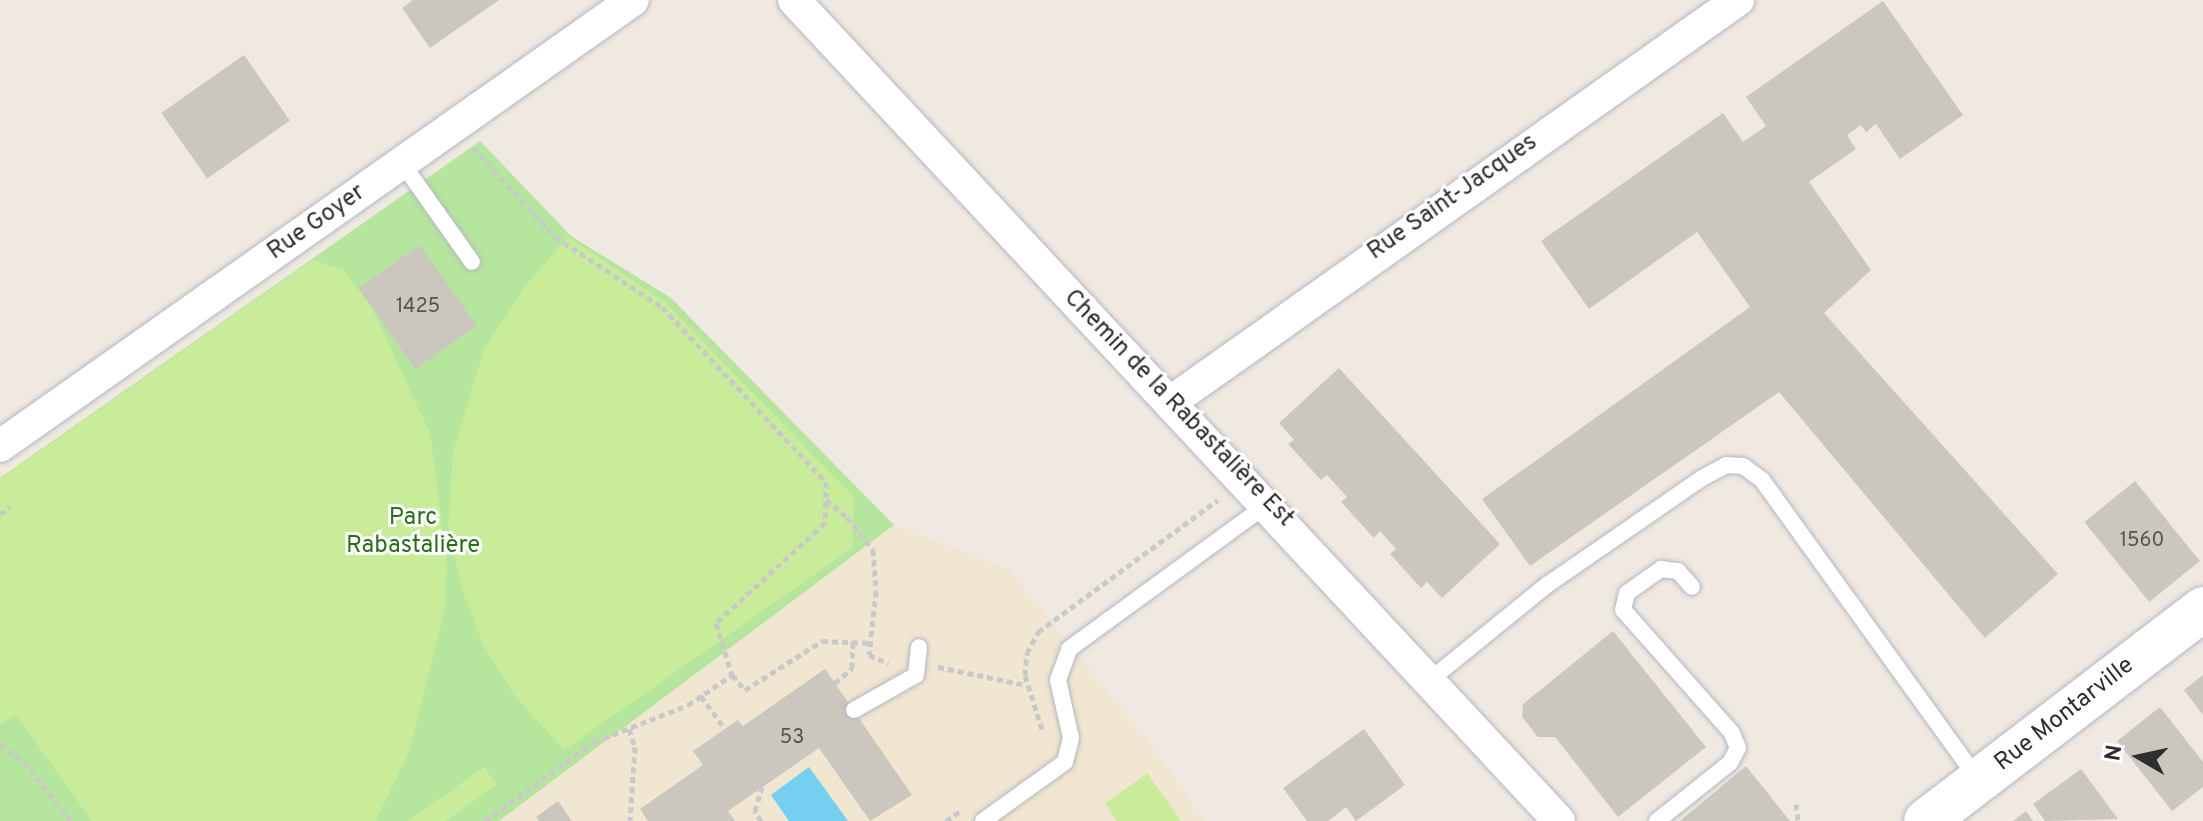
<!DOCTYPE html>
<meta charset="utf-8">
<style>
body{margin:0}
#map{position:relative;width:2203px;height:821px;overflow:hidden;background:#efe9e1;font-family:Overpass,sans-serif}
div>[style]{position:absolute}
.education>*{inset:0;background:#f0e6d1}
.green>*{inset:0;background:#b6e59e}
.pitch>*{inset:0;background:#c9ec9a}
.water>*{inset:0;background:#75cff0}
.building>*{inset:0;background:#cbc7bf;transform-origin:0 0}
.path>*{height:5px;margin-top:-2.5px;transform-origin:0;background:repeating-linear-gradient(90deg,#c9c9c9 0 6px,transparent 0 10px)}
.roads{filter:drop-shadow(0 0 2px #b4b7c1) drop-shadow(0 0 2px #b4b7c1)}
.lane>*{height:16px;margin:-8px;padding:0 8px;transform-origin:8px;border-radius:8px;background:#fff}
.street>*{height:32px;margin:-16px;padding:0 16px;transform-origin:16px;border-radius:16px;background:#fff}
.secondary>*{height:44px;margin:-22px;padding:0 22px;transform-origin:22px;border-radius:22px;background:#fff}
span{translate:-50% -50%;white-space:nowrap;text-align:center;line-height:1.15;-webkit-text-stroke:6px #fff;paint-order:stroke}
.number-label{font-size:20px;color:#555452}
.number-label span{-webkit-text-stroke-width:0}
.street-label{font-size:24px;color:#2e2e2e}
.park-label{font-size:24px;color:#2c6e1b}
.north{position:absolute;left:2099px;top:717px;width:80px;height:80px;-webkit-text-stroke:6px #fff;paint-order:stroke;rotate:279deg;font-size:22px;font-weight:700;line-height:32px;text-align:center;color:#2e2e2e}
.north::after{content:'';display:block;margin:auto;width:28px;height:36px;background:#2e2e2e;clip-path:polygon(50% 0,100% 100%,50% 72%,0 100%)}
</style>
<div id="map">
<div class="education">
<i style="clip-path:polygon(894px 525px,1009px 569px,1157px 752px,1204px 821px,499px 821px)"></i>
</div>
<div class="green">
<i style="clip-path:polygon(480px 141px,571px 236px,671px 298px,894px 525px,499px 821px,0 821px,0 478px)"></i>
</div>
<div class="pitch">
<i style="clip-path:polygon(568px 237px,666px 303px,854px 497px,852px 548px,564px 750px,515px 696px,483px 645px,462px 589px,448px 525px,453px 452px,484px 349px,526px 285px)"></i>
<i style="clip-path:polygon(312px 260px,344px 270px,372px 308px,430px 433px,447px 562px,445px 610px,410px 750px,375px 821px,92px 821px,16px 715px,0 725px,0 479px)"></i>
<i style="clip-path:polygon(484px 767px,497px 785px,445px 821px,408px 821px)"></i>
<i style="clip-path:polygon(1148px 773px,1148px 774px,1181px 821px,1117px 821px,1105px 803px)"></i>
</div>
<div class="water">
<i style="clip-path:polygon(809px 767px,848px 821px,789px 821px,771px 795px)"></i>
</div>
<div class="building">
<i style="clip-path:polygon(413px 0,499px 0,430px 48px,402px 8px)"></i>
<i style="clip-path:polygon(1883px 1px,1963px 115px,1900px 159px,1876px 124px,1866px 132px,1861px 125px,1847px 135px,1856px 149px,1809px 182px,1871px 270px,1824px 313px,2058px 574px,1985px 638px,1779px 392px,1530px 566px,1482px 499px,1750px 307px,1697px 232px,1589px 309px,1541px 241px,1723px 113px,1743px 142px,1766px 126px,1746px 97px)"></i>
<i style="left:244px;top:55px;width:80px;height:101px;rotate:55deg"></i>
<i style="left:420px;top:245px;width:99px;height:75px;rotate:55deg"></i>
<i style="clip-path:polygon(1339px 368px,1500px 544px,1442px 598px,1427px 582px,1421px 588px,1390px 554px,1396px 549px,1380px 531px,1374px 538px,1341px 502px,1347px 497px,1327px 475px,1321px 480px,1288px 444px,1294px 440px,1279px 423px)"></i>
<i style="left:2135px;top:481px;width:103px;height:65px;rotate:51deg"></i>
<i style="clip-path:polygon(1613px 631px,1706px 747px,1618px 817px,1555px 737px,1538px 737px,1522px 717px,1523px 704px)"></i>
<i style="clip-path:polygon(825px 669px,912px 795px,870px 821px,819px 748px,728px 811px,735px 821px,648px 821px,640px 809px,703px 765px,693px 751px,738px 720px,743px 726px)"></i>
<i style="clip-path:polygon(2203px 675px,2203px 715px,2184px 690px)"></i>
<i style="clip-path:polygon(2160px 707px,2203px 762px,2203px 787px,2172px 811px,2117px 741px)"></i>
<i style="clip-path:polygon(1364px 729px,1405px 785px,1356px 821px,1346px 807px,1328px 821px,1307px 821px,1283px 788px)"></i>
<i style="clip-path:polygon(1746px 766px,1790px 821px,1680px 821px)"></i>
<i style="clip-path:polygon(2081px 769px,2118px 819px,2045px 821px,2033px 804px)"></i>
<i style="clip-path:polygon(558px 801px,572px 821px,539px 821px,536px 817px)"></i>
<i style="clip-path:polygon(2026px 811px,2033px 821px,2013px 821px)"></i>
</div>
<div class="path">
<i style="left:473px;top:148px;width:121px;rotate:47.3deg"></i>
<i style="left:555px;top:237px;width:128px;rotate:33.2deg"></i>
<i style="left:662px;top:307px;width:240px;rotate:46.9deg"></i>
<i style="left:826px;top:482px;width:41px;rotate:91.4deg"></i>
<i style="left:825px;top:523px;width:148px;rotate:137.5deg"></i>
<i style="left:716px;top:623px;width:54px;rotate:72.9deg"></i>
<i style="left:826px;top:500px;width:27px;rotate:39deg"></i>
<i style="left:847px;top:517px;width:42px;rotate:51.8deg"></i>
<i style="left:873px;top:550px;width:41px;rotate:85.8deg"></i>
<i style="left:876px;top:591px;width:64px;rotate:96.2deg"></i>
<i style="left:869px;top:655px;width:21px;rotate:23deg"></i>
<i style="left:0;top:514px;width:12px;rotate:-35deg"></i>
<i style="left:938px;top:667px;width:90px;rotate:11.6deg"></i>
<i style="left:835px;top:683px;width:23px;rotate:-41deg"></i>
<i style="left:852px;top:668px;width:27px;rotate:-88deg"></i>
<i style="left:701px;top:696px;width:41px;rotate:54deg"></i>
<i style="left:629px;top:729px;width:19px;rotate:72deg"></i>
<i style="left:635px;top:747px;width:74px;rotate:93.9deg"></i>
<i style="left:1042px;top:729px;width:57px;rotate:-107.5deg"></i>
<i style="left:1025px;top:675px;width:22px;rotate:-85deg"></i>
<i style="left:1027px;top:653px;width:24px;rotate:-62deg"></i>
<i style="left:1038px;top:632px;width:223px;rotate:-36.3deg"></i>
<i style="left:0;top:744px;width:30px;rotate:37deg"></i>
<i style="left:24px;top:762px;width:75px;rotate:51.5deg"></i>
<i style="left:1796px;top:804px;width:17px;rotate:83deg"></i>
<i style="left:485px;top:821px;width:135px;rotate:-35.9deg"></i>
<i style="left:594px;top:742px;width:101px;rotate:-21.5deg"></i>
<i style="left:688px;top:705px;width:53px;rotate:-34.3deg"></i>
<i style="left:732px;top:675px;width:20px;rotate:49deg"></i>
<i style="left:745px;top:690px;width:91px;rotate:-32.5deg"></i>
<i style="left:822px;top:641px;width:48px;rotate:2.4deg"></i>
<i style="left:761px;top:821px;width:12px;rotate:-121deg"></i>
<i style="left:755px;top:811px;width:25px;rotate:-74deg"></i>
<i style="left:946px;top:821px;width:19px;rotate:-35deg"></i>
</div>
<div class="roads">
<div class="lane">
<i style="left:402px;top:163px;width:121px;rotate:54.7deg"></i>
<i style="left:1430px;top:680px;width:151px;rotate:-39.1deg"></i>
<i style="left:1547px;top:585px;width:188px;rotate:-34.6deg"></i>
<i style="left:1702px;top:478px;width:27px;rotate:-28deg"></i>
<i style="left:1726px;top:465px;width:17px;rotate:3deg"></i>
<i style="left:1743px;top:466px;width:24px;rotate:36deg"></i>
<i style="left:1762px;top:480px;width:370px;rotate:54.2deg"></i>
<i style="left:854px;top:710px;width:71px;rotate:-29.4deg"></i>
<i style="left:916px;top:675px;width:28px;rotate:-84deg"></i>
<i style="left:983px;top:821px;width:101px;rotate:-35.7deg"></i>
<i style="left:1065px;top:762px;width:25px;rotate:-76deg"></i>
<i style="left:1071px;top:738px;width:59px;rotate:-102.6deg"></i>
<i style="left:1058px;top:680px;width:33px;rotate:-70deg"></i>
<i style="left:1069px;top:649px;width:246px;rotate:-36.1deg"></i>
<i style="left:1657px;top:821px;width:93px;rotate:-38.5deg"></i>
<i style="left:1730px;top:763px;width:17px;rotate:-62deg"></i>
<i style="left:1738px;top:748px;width:16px;rotate:-112deg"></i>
<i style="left:1732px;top:733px;width:164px;rotate:-131.5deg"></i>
<i style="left:1623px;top:610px;width:17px;rotate:-77deg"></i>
<i style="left:1627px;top:593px;width:42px;rotate:-35.2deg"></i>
<i style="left:1661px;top:569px;width:17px;rotate:7deg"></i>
<i style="left:1678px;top:571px;width:21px;rotate:49deg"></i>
</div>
<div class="street">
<i style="left:794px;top:0;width:1122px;rotate:47.02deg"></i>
<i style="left:1172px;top:401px;width:694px;rotate:-35.32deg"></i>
<i style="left:0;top:446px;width:774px;rotate:-35.17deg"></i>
</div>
<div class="secondary">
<i style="left:1926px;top:821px;width:349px;rotate:-37.4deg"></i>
</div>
</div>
<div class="number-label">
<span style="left:418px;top:307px">1425</span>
<span style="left:2142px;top:541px">1560</span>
<span style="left:792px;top:738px">53</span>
</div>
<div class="street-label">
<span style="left:1453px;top:198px;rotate:-35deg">Rue Saint-Jacques</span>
<span style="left:317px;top:223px;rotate:-35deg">Rue Goyer</span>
<span style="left:1178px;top:409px;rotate:46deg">Chemin de la Rabastalière Est</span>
<span style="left:2065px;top:715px;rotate:-38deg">Rue Montarville</span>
</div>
<div class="park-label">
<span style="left:413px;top:533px">Parc<br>Rabastalière</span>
</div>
<div class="north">N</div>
</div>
